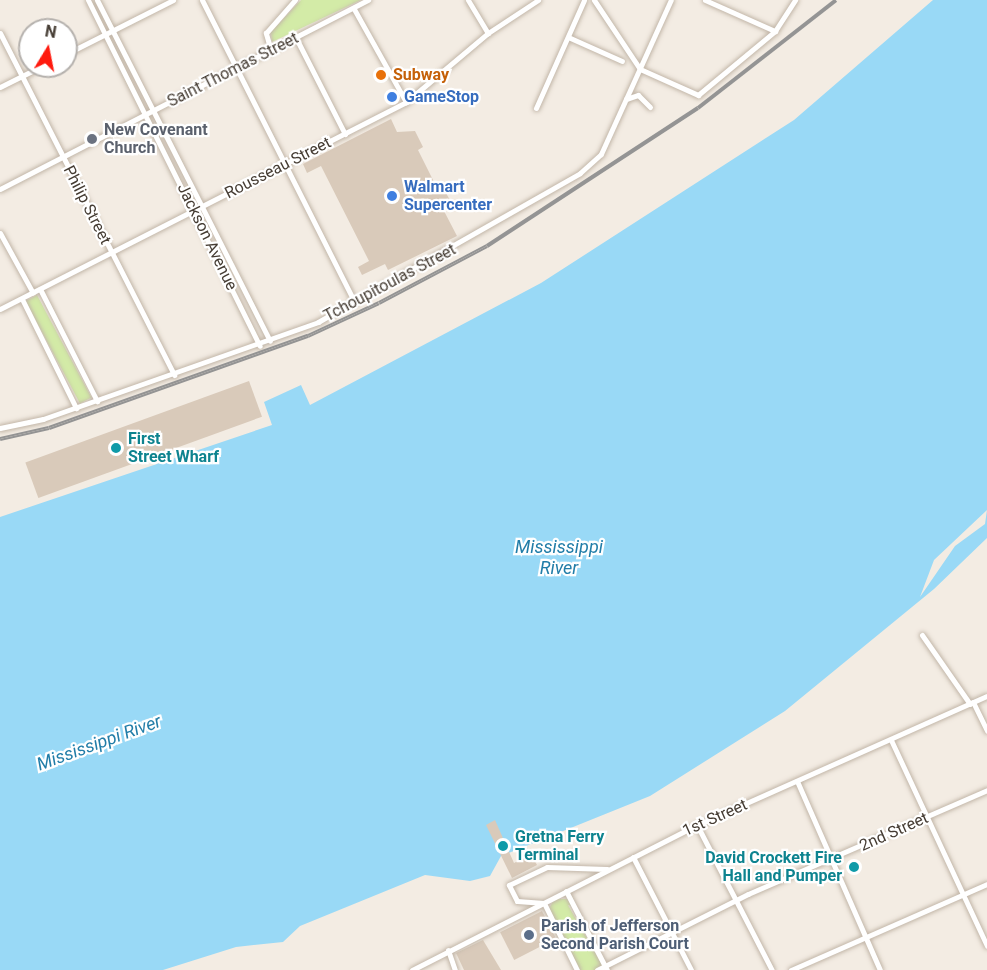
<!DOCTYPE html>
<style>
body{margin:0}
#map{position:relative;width:987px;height:970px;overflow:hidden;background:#f3ece3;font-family:Roboto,sans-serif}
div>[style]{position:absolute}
.green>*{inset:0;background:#d3eba7;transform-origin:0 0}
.water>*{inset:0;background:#99d9f6}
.pier>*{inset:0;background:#f3ece3}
.building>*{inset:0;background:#d9caba;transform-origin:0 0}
.roads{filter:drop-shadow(0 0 2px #c2b6a8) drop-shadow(0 0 2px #c2b6a8)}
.minor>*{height:5px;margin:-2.5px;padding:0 2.5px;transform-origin:2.5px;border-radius:2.5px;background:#fff}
.rail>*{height:4px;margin-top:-2px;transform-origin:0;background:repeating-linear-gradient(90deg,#fff 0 4.5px,#949494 0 9px);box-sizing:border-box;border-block:2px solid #949494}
.dots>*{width:16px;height:16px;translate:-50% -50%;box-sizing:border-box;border:3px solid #fff;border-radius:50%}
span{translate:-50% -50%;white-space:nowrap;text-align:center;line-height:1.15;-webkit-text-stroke:4.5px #fff;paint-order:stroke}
.street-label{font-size:16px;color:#453c33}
.food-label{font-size:16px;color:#c56008;font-weight:700}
.left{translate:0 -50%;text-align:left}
.shop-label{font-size:16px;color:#366cbe;font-weight:700}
.worship-label{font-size:16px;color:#5b616d;font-weight:700}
.culture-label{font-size:16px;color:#0d838f;font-weight:700}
.right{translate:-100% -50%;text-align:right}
.service-label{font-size:16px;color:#4e5e75;font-weight:700}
.water-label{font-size:18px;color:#217da8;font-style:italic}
.north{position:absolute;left:18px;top:18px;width:60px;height:60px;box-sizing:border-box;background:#fff;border:2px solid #b5b1ad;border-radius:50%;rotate:10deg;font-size:16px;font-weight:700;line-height:24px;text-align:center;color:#453c33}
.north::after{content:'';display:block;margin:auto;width:21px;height:27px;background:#ff1a0e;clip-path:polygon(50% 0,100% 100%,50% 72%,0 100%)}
</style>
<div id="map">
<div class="green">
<i style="clip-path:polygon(301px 0,361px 0,272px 42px,271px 32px)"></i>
<i style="left:37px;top:295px;width:116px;height:13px;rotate:62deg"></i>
<i style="clip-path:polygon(554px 899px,568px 899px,573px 906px,568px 905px,605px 970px,580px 970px,549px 909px)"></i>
</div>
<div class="water">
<i style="clip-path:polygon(933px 0,987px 0,987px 538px,934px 589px,785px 711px,650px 796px,501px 856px,490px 876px,470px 881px,425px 875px,300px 926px,283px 942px,236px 947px,163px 970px,0 970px,0 517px,272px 425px,264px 402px,301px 385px,310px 405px,541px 283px,794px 120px)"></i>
</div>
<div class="pier">
<i style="clip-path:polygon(987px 510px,985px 524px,955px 546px,920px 597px,934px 560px)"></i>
</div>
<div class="building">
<i style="clip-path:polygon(391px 119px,397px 132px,415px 131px,423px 147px,418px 150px,440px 194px,445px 191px,452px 204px,444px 211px,457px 236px,388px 270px,385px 264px,362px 275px,358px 267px,369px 261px,321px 166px,307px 173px,303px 164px)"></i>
<i style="left:249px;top:381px;width:38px;height:238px;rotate:70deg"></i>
<i style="clip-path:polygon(495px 820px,514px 863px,531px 854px,537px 865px,512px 878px,486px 825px)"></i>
<i style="left:542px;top:911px;width:31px;height:47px;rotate:63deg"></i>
<i style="clip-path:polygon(483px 940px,501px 970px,464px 970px,456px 953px)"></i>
</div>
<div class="roads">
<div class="minor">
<i style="left:88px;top:0;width:386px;rotate:63.6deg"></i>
<i style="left:97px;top:0;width:382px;rotate:63.1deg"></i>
<i style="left:202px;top:0;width:339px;rotate:63.2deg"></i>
<i style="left:468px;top:0;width:39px;rotate:59deg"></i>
<i style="left:594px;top:0;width:83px;rotate:56.3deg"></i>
<i style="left:705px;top:0;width:77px;rotate:23.9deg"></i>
<i style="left:354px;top:9px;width:107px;rotate:60.8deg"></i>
<i style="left:0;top:33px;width:384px;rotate:63deg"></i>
<i style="left:568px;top:37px;width:59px;rotate:24deg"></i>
<i style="left:296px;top:38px;width:108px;rotate:63deg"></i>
<i style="left:271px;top:51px;width:19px;rotate:-106deg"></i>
<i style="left:266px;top:33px;width:44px;rotate:-48.7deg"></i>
<i style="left:66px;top:54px;width:120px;rotate:-26.8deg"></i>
<i style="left:640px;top:69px;width:64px;rotate:24.1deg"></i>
<i style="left:698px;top:95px;width:100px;rotate:-39.7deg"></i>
<i style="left:775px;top:31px;width:37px;rotate:-57deg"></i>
<i style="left:0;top:87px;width:47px;rotate:-26.6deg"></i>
<i style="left:626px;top:99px;width:13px;rotate:-18deg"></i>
<i style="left:638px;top:95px;width:17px;rotate:45deg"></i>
<i style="left:536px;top:108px;width:118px;rotate:-66deg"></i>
<i style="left:0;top:189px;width:414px;rotate:-27.2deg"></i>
<i style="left:0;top:233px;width:68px;rotate:61.2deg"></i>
<i style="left:40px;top:289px;width:126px;rotate:63deg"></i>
<i style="left:22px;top:299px;width:122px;rotate:63.6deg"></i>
<i style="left:0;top:309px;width:456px;rotate:-27deg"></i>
<i style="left:406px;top:102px;width:107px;rotate:-40.1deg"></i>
<i style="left:488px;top:33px;width:60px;rotate:-33.4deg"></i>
<i style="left:0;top:428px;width:44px;rotate:-11.8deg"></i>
<i style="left:43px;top:419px;width:292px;rotate:-19.4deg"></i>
<i style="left:318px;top:322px;width:301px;rotate:-29.6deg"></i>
<i style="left:580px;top:173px;width:28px;rotate:-42deg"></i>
<i style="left:601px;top:154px;width:169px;rotate:-65.6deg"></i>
<i style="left:922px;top:635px;width:84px;rotate:55.2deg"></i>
<i style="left:973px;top:702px;width:32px;rotate:64deg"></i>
<i style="left:891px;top:740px;width:227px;rotate:65deg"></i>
<i style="left:797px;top:781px;width:206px;rotate:66.3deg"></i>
<i style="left:697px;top:825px;width:163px;rotate:62.7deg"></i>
<i style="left:633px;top:857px;width:127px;rotate:62.8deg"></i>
<i style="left:566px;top:891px;width:89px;rotate:62.6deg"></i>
<i style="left:544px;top:903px;width:27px;rotate:-176deg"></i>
<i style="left:517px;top:901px;width:18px;rotate:-117deg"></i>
<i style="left:509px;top:885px;width:42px;rotate:-25.3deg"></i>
<i style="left:547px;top:867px;width:60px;rotate:1.9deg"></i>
<i style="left:544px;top:903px;width:75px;rotate:63.8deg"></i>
<i style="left:448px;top:950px;width:21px;rotate:71deg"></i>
<i style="left:412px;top:970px;width:320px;rotate:-27deg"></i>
<i style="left:697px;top:825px;width:317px;rotate:-24deg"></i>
<i style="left:597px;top:970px;width:169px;rotate:-26.7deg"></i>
<i style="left:748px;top:894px;width:261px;rotate:-23.5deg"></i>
<i style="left:791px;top:970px;width:214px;rotate:-23.7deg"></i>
</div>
</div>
<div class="rail">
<i style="left:0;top:439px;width:50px;rotate:-12.7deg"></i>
<i style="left:49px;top:428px;width:275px;rotate:-19.6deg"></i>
<i style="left:308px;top:336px;width:78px;rotate:-24.9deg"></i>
<i style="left:379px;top:303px;width:122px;rotate:-27.8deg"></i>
<i style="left:487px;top:246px;width:252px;rotate:-33.2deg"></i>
<i style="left:698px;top:108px;width:175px;rotate:-38deg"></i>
</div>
<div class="dots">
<i style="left:381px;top:75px;background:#e8710a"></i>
<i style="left:392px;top:97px;background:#3f7fe0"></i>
<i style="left:92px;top:139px;background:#6b7280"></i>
<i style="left:392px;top:196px;background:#3f7fe0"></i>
<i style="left:116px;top:448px;background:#0f9aa8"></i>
<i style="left:503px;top:846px;background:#0f9aa8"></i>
<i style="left:854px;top:867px;background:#0f9aa8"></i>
<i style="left:529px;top:935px;background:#5c6f8a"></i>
</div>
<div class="street-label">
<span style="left:233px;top:70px;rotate:-27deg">Saint Thomas Street</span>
<span style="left:278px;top:168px;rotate:-27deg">Rousseau Street</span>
<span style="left:87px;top:205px;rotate:63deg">Philip Street</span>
<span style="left:207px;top:237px;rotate:64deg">Jackson Avenue</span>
<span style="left:390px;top:283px;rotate:-28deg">Tchoupitoulas Street</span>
<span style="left:715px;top:818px;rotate:-24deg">1st Street</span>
<span style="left:894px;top:832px;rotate:-24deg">2nd Street</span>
</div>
<div class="food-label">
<span class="left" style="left:393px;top:75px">Subway</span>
</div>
<div class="shop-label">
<span class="left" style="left:404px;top:97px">GameStop</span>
<span class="left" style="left:404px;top:196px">Walmart<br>Supercenter</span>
</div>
<div class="worship-label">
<span class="left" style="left:104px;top:139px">New Covenant<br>Church</span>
</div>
<div class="culture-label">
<span class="left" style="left:128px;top:448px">First<br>Street Wharf</span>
<span class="left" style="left:515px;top:846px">Gretna Ferry<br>Terminal</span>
<span class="right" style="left:842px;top:867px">David Crockett Fire<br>Hall and Pumper</span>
</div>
<div class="service-label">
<span class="left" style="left:541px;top:935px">Parish of Jefferson<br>Second Parish Court</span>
</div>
<div class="water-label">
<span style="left:559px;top:558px">Mississippi<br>River</span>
<span style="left:99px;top:743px;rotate:-20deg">Mississippi River</span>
</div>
<div class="north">N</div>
</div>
